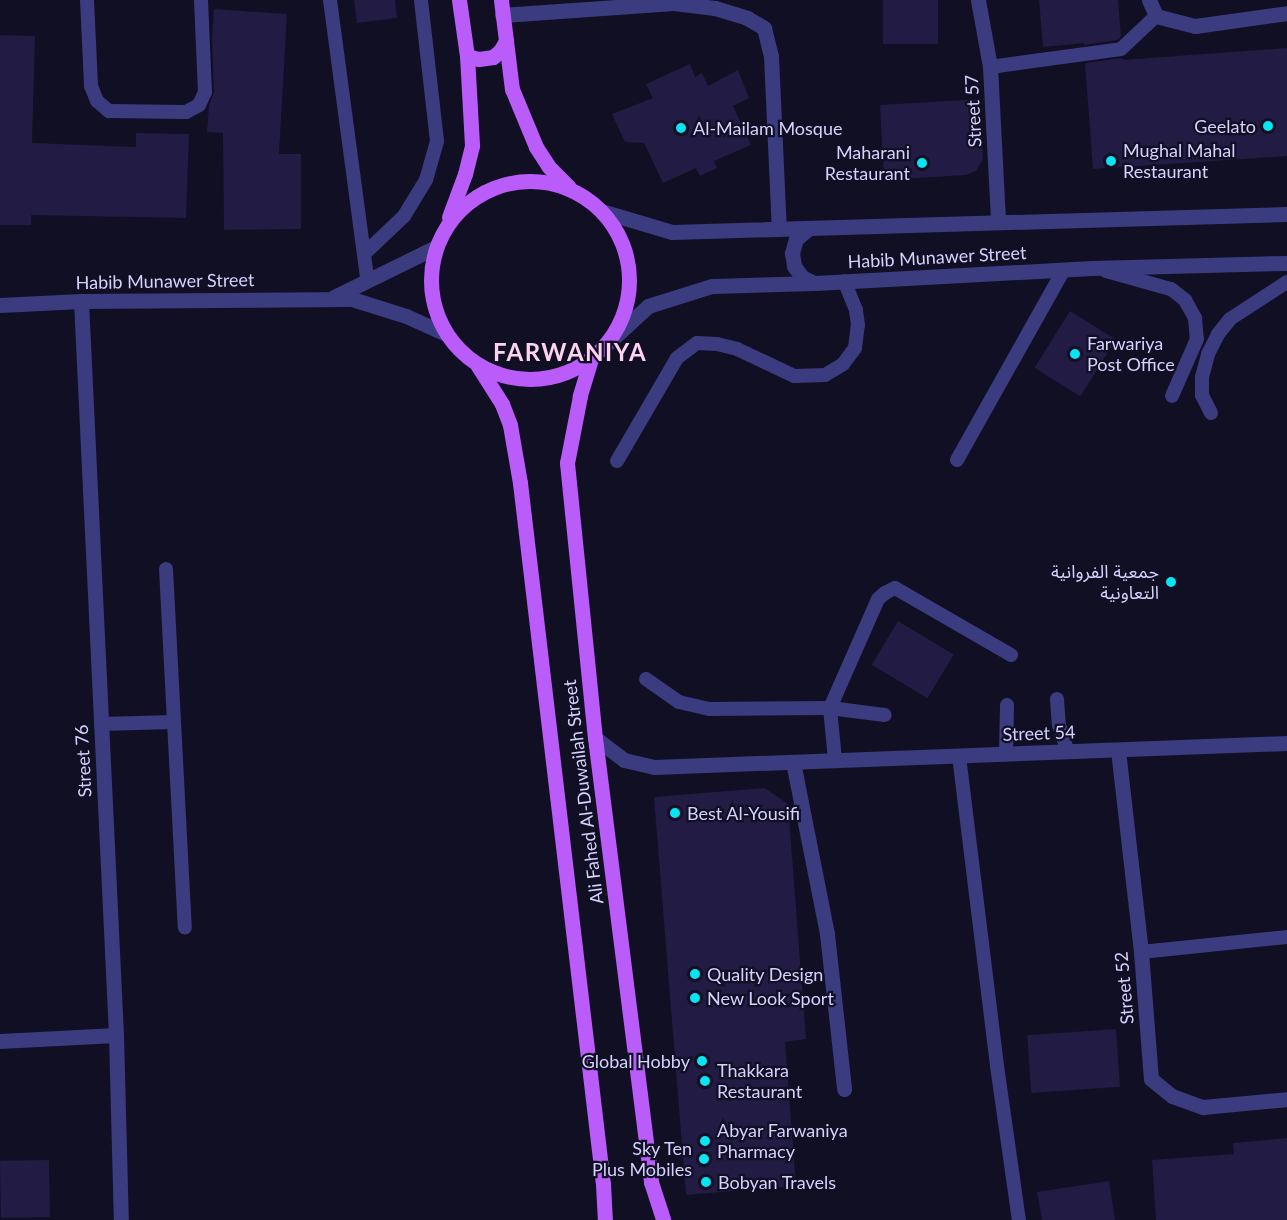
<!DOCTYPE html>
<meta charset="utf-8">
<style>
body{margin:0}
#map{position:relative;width:1287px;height:1220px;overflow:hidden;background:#110f23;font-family:Lato,"Noto Sans Arabic",sans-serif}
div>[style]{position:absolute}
.building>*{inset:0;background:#221b43;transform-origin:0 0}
.service>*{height:14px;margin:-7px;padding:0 7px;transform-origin:7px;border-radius:7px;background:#3b3b80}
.minor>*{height:15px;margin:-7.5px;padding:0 7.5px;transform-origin:7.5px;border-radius:7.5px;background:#3b3b80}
.tertiary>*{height:15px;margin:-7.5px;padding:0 7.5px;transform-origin:7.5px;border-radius:7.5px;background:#3b3b80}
.primary>*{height:15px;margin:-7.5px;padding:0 7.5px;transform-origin:7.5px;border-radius:7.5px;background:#ba5cfa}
.primary>.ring{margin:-7.5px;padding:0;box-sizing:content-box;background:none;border:15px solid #ba5cfa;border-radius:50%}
.dots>*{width:16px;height:16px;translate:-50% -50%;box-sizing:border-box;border:3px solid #110f23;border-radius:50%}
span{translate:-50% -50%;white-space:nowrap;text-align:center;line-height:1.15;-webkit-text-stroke:4.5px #110f23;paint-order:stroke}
.street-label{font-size:18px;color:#d5d1fe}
.poi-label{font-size:18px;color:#d5d1fe}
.right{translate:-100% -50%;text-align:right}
.left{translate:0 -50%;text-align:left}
.district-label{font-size:24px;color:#fed3f0;font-weight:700;letter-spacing:1.5px}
</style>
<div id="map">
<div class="building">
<i style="clip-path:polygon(354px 0,395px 0,397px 18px,357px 23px)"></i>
<i style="left:883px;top:0;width:55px;height:44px"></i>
<i style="clip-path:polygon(1039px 0,1118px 0,1121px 37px,1117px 40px,1084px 45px,1084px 43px,1043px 47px)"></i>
<i style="clip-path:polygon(214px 9px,287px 14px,279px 154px,301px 154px,301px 229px,224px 230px,223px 133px,207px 132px,209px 105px,214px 92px,212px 37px)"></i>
<i style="clip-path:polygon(0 35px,35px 36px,32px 143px,136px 147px,136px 133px,189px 134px,186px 218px,31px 215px,31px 225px,0 225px)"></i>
<i style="clip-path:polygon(1287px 48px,1287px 156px,1093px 169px,1085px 63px,1123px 58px,1123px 60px)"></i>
<i style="clip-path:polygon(690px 64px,695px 77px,702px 73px,708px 86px,738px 70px,749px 98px,733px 106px,751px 145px,714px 161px,717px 168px,700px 176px,696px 168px,663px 183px,644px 143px,625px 142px,612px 114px,653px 98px,646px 84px)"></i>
<i style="clip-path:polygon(980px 99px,983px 159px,976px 171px,966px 175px,884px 180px,880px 105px)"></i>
<i style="left:1070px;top:311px;width:54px;height:67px;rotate:32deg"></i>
<i style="left:898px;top:621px;width:65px;height:51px;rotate:31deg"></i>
<i style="clip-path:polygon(765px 788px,788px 804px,806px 1039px,785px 1042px,796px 1186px,686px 1195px,654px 797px)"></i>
<i style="left:1116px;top:1029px;width:58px;height:89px;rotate:86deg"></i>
<i style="clip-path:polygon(1287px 1138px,1287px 1220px,1156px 1220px,1152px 1160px,1234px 1154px,1233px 1143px)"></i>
<i style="left:49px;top:1160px;width:57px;height:49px;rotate:89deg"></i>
<i style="clip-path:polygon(1109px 1181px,1115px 1220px,1042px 1220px,1037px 1192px)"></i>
</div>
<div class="service">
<i style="left:87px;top:0;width:86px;rotate:87.3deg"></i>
<i style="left:91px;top:86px;width:16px;rotate:68deg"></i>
<i style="left:97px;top:101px;width:16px;rotate:40deg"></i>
<i style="left:109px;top:111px;width:77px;rotate:0.7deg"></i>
<i style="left:186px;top:112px;width:15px;rotate:-28deg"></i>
<i style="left:199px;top:105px;width:14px;rotate:-65deg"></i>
<i style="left:205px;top:92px;width:92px;rotate:-92.5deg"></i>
<i style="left:330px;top:0;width:281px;rotate:82.4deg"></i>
<i style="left:990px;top:67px;width:132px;rotate:-7.8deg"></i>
<i style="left:1121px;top:49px;width:48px;rotate:-43.3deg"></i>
<i style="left:364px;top:254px;width:55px;rotate:-43.5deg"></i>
<i style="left:404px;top:216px;width:42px;rotate:-58.6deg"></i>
<i style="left:426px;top:180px;width:41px;rotate:-74.2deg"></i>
<i style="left:437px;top:141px;width:142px;rotate:-96.5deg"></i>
<i style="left:1106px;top:271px;width:67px;rotate:15.5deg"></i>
<i style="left:1171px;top:289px;width:18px;rotate:38deg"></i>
<i style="left:1185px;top:300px;width:21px;rotate:61deg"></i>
<i style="left:1195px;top:318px;width:21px;rotate:85deg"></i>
<i style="left:1197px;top:339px;width:62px;rotate:113.7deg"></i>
<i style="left:1211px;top:413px;width:20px;rotate:-117deg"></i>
<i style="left:1202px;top:395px;width:18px;rotate:-90deg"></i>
<i style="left:1202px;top:377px;width:24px;rotate:-75deg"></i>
<i style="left:1208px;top:354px;width:22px;rotate:-63deg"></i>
<i style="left:1218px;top:334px;width:19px;rotate:-51deg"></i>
<i style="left:1230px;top:319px;width:68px;rotate:-33deg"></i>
<i style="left:957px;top:460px;width:217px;rotate:-60.7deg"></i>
<i style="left:617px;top:461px;width:119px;rotate:-59.8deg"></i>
<i style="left:677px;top:358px;width:25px;rotate:-37deg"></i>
<i style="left:697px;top:343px;width:20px;rotate:3deg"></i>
<i style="left:717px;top:344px;width:21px;rotate:14deg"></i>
<i style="left:737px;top:349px;width:63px;rotate:25.3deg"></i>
<i style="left:794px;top:376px;width:31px;rotate:-2deg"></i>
<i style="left:825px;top:375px;width:21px;rotate:-31deg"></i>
<i style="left:843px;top:364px;width:20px;rotate:-53deg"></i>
<i style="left:855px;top:348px;width:23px;rotate:-83deg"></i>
<i style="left:858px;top:325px;width:15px;rotate:-98deg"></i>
<i style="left:856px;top:310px;width:31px;rotate:-112deg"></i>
<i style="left:166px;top:569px;width:359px;rotate:87deg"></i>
<i style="left:646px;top:679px;width:40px;rotate:34.9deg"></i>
<i style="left:679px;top:702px;width:31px;rotate:13deg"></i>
<i style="left:709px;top:709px;width:121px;rotate:-0.5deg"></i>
<i style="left:830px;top:708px;width:55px;rotate:7.3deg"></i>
<i style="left:1057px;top:699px;width:26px;rotate:86deg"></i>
<i style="left:1059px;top:725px;width:28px;rotate:72deg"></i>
<i style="left:101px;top:724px;width:73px;rotate:-1.6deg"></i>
<i style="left:1006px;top:754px;width:49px;rotate:-88.8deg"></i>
<i style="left:959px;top:756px;width:312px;rotate:83deg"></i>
<i style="left:997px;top:1066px;width:156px;rotate:81.9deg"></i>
<i style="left:835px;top:760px;width:52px;rotate:-95.5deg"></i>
<i style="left:830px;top:708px;width:119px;rotate:-66.2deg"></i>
<i style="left:878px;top:599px;width:9px;rotate:-41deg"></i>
<i style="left:885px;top:593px;width:11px;rotate:-27deg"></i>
<i style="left:895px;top:588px;width:134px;rotate:30deg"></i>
<i style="left:1141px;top:952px;width:147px;rotate:-5.9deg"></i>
</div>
<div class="minor">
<i style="left:978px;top:0;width:68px;rotate:79.8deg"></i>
<i style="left:990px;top:67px;width:153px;rotate:87deg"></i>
<i style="left:1149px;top:0;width:17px;rotate:66deg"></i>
<i style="left:1156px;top:16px;width:40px;rotate:14.4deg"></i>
<i style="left:1195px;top:26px;width:93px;rotate:-8deg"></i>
<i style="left:502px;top:15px;width:172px;rotate:-4deg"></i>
<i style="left:674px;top:3px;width:41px;rotate:7deg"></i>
<i style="left:715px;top:8px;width:34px;rotate:17deg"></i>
<i style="left:747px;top:18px;width:20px;rotate:30deg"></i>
<i style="left:764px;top:28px;width:29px;rotate:76deg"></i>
<i style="left:771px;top:56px;width:173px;rotate:87.4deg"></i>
<i style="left:334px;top:297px;width:114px;rotate:-26.1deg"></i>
<i style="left:81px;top:301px;width:735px;rotate:87.27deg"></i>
<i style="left:116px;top:1035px;width:185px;rotate:88.5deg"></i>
<i style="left:0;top:305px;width:81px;rotate:-2.8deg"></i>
<i style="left:81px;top:301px;width:271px;rotate:-0.4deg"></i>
<i style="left:352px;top:299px;width:57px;rotate:17.5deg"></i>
<i style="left:406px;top:316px;width:42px;rotate:24.1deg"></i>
<i style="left:595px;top:738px;width:36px;rotate:37deg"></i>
<i style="left:624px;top:760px;width:31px;rotate:13deg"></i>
<i style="left:654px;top:767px;width:633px;rotate:-2.17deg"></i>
<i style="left:1118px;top:750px;width:203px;rotate:83.5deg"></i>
<i style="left:1141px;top:952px;width:127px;rotate:85.5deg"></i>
<i style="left:1151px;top:1079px;width:27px;rotate:39deg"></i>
<i style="left:1172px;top:1096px;width:33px;rotate:20deg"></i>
<i style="left:1203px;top:1107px;width:84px;rotate:-5.4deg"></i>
<i style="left:793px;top:762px;width:175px;rotate:78.8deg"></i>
<i style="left:827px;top:934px;width:156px;rotate:83.7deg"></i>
<i style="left:0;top:1041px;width:116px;rotate:-3deg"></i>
</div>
<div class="tertiary">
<i style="left:601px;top:211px;width:74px;rotate:16.5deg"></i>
<i style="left:672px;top:232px;width:615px;rotate:-1.68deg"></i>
<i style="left:807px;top:230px;width:14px;rotate:141deg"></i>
<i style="left:796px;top:239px;width:15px;rotate:106deg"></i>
<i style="left:792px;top:253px;width:13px;rotate:81deg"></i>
<i style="left:794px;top:266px;width:14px;rotate:54deg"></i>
<i style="left:802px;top:277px;width:13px;rotate:27deg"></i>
<i style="left:607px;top:344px;width:56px;rotate:-42.8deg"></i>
<i style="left:648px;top:306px;width:67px;rotate:-17.4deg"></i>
<i style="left:712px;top:286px;width:103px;rotate:-1.7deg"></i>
<i style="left:815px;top:283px;width:277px;rotate:-3.1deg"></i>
<i style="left:1092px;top:268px;width:195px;rotate:-1.5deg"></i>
</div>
<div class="primary">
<i style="left:501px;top:0;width:90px;rotate:83deg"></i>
<i style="left:512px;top:89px;width:63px;rotate:67.5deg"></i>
<i style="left:536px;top:147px;width:24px;rotate:57deg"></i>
<i style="left:549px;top:167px;width:28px;rotate:45deg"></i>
<i style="left:467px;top:56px;width:12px;rotate:14deg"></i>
<i style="left:479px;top:59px;width:14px;rotate:-8deg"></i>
<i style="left:493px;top:57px;width:9px;rotate:-41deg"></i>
<i style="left:500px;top:51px;width:12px;rotate:-59deg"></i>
<i class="ring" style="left:431px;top:181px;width:183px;height:183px"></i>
<i style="left:449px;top:217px;width:46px;rotate:-69.6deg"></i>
<i style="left:465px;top:174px;width:30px;rotate:-76deg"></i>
<i style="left:472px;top:145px;width:89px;rotate:-93.2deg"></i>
<i style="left:467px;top:56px;width:57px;rotate:-98.1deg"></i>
<i style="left:591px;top:359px;width:39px;rotate:107deg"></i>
<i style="left:580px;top:396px;width:68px;rotate:101deg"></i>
<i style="left:567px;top:463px;width:276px;rotate:84.2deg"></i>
<i style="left:595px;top:738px;width:448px;rotate:82.8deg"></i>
<i style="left:651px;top:1182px;width:40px;rotate:72deg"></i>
<i style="left:478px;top:366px;width:45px;rotate:57.7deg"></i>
<i style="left:502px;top:404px;width:22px;rotate:69deg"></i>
<i style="left:510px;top:425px;width:59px;rotate:80.2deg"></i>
<i style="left:520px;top:483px;width:706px;rotate:83.25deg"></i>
<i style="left:603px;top:1184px;width:36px;rotate:87deg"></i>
</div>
<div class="dots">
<i style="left:1268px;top:126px;background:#07e4f4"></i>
<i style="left:681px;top:128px;background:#07e4f4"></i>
<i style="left:1111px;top:161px;background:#07e4f4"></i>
<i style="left:922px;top:163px;background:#07e4f4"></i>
<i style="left:1075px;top:354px;background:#07e4f4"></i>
<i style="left:1171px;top:582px;background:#07e4f4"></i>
<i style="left:675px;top:813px;background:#07e4f4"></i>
<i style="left:695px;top:974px;background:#07e4f4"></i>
<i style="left:695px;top:998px;background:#07e4f4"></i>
<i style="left:702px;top:1061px;background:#07e4f4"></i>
<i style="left:705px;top:1081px;background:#07e4f4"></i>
<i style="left:705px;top:1141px;background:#07e4f4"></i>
<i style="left:704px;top:1159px;background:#07e4f4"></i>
<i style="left:706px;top:1182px;background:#07e4f4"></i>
</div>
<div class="street-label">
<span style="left:973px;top:111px;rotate:-93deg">Street 57</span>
<span style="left:937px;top:257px;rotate:-3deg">Habib Munawer Street</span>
<span style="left:165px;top:281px;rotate:-1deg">Habib Munawer Street</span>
<span style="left:1039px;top:733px;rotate:-2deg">Street 54</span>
<span style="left:83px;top:761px;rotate:-93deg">Street 76</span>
<span style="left:583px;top:792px;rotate:-97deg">Ali Fahed Al-Duwailah Street</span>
<span style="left:1124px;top:988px;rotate:-95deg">Street 52</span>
</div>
<div class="poi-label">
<span class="right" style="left:1256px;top:126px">Geelato</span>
<span class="left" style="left:693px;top:128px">Al-Mailam Mosque</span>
<span class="left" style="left:1123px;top:161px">Mughal Mahal<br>Restaurant</span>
<span class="right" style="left:910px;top:163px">Maharani<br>Restaurant</span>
<span class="left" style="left:1087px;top:354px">Farwariya<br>Post Office</span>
<span class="right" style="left:1159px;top:582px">جمعية الفروانية<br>التعاونية</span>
<span class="left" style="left:687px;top:813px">Best Al-Yousifi</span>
<span class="left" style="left:707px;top:974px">Quality Design</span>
<span class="left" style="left:707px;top:998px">New Look Sport</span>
<span class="right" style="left:690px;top:1061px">Global Hobby</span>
<span class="left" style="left:717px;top:1081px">Thakkara<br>Restaurant</span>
<span class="left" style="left:717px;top:1141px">Abyar Farwaniya<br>Pharmacy</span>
<span class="right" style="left:692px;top:1159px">Sky Ten<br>Plus Mobiles</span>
<span class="left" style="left:718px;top:1182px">Bobyan Travels</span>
</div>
<div class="district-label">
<span style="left:570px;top:352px">FARWANIYA</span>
</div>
</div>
